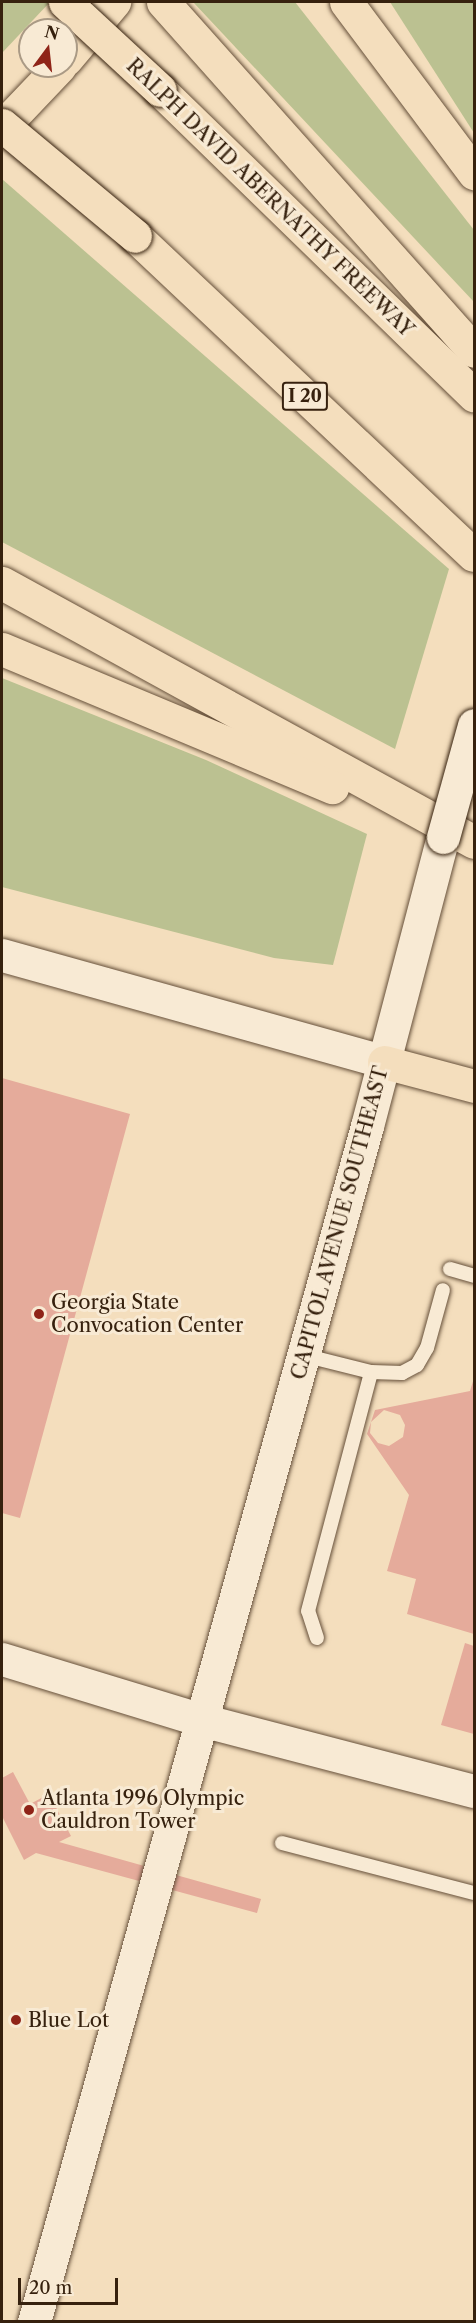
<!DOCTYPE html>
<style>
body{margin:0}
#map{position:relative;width:476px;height:2323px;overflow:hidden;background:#f4debd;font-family:"Libre Caslon Text",serif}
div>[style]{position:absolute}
.green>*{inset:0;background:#bbc191}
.building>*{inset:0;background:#e5ab9b}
.roads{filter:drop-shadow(0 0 2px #66503a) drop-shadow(0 0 2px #66503a)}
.service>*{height:14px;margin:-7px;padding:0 7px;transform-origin:7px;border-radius:7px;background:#f8ead4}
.tertiary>*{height:33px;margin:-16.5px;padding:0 16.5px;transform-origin:16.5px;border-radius:16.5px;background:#f8ead4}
.secondary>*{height:33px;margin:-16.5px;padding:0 16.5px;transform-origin:16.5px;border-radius:16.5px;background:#f8ead4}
.motorway>*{height:33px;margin:-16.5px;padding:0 16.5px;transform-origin:16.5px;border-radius:16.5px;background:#f4debd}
.bridges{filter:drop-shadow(0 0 2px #36210e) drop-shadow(0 0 2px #36210e)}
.secondary-bridge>*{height:33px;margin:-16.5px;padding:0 16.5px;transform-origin:16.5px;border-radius:16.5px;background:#f8ead4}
.motorway-bridge>*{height:33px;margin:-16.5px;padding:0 16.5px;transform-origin:16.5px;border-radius:16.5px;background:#f4debd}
.dots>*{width:16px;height:16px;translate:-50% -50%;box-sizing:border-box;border:3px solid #f8ead4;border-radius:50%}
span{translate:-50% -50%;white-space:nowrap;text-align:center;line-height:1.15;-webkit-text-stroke:6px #f8ead4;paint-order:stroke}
.shield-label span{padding:2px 4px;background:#f8ead4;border:2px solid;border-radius:4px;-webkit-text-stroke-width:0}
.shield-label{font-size:18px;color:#36210e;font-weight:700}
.street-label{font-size:20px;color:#36210e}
.poi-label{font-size:20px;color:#36210e}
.left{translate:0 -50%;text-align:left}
.frame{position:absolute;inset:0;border:3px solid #36210e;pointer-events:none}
.north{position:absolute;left:18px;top:18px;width:60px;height:60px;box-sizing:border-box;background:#f8ead4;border:2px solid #aa9a85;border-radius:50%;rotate:15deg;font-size:16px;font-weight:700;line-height:24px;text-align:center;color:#36210e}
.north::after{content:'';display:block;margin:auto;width:21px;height:27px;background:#8f2418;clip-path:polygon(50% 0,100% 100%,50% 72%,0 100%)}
.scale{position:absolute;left:18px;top:2278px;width:100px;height:27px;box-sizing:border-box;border:3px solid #36210e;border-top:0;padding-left:8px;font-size:18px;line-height:21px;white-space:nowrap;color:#36210e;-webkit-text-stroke:4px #f8ead4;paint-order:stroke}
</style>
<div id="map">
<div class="green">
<i style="clip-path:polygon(2px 2px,50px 2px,2px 53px)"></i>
<i style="clip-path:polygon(193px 2px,295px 2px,474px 230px,474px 302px)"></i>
<i style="clip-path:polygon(390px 2px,474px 2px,474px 133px)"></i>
<i style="clip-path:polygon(2px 179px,449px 569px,395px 749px,2px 542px)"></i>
<i style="clip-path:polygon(2px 678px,206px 760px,367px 834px,333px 965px,274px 958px,2px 887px)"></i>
</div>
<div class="building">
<i style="clip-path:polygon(2px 1078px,130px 1114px,20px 1518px,2px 1513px)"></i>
<i style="clip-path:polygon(evenodd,474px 1378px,474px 1634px,407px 1614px,416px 1579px,387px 1571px,409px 1495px,367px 1434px,375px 1410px,470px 1391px,474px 1378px,384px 1410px,400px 1415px,405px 1425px,403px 1437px,389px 1446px,378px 1443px,370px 1433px,371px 1422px,384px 1410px)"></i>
<i style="clip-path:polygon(465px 1643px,474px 1646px,474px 1734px,441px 1725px)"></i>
<i style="clip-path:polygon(13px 1772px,30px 1804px,49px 1794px,71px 1836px,59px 1842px,261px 1899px,257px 1913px,36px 1853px,24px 1860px,2px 1816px,2px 1778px)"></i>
</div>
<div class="roads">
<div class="service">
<i style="left:450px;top:1269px;width:25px;rotate:16deg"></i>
<i style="left:303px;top:1355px;width:70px;rotate:14deg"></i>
<i style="left:371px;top:1372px;width:31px;rotate:2deg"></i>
<i style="left:402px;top:1373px;width:17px;rotate:-28deg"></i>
<i style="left:417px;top:1365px;width:20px;rotate:-60deg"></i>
<i style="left:427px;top:1348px;width:60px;rotate:-74.6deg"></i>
<i style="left:317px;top:1638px;width:28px;rotate:-108deg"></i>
<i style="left:308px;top:1611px;width:247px;rotate:-75.2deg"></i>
<i style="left:282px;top:1843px;width:198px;rotate:14.6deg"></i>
</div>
<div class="tertiary">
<i style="left:2px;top:955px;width:397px;rotate:15.6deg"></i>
<i style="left:201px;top:1720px;width:282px;rotate:14.6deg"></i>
</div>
<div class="secondary">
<i style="left:2px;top:1659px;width:208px;rotate:17deg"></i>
<i style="left:34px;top:2322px;width:1241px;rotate:-74.44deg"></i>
<i style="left:367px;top:1126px;width:299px;rotate:-75.3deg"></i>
</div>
<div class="motorway">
<i style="left:163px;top:2px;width:467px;rotate:48.3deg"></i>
<i style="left:346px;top:2px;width:214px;rotate:53.2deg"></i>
<i style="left:66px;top:59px;width:75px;rotate:-49.9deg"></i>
<i style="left:160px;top:90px;width:438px;rotate:44.2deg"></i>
<i style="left:2px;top:127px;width:84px;rotate:-46.4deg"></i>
<i style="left:135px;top:236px;width:465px;rotate:43.3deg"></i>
<i style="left:2px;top:583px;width:538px;rotate:28.75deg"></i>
<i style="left:2px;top:649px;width:358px;rotate:22.7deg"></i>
<i style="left:384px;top:1062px;width:93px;rotate:14.9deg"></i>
</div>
</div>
<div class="bridges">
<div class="secondary-bridge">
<i style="left:443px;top:837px;width:116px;rotate:-74.5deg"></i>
</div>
<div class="motorway-bridge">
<i style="left:65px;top:2px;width:129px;rotate:42.8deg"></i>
<i style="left:2px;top:125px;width:173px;rotate:39.8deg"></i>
</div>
</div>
<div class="dots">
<i style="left:39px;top:1314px;background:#8f2418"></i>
<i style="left:29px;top:1810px;background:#8f2418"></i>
<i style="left:16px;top:2020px;background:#8f2418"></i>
</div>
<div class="shield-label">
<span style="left:305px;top:396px">I 20</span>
</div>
<div class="street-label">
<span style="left:270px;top:198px;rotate:44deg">RALPH DAVID ABERNATHY FREEWAY</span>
<span style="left:340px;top:1223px;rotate:-75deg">CAPITOL AVENUE SOUTHEAST</span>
</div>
<div class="poi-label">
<span class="left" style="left:51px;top:1314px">Georgia State<br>Convocation Center</span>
<span class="left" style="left:41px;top:1810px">Atlanta 1996 Olympic<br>Cauldron Tower</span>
<span class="left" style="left:28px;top:2020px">Blue Lot</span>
</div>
<div class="frame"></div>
<div class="north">N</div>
<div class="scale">20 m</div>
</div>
